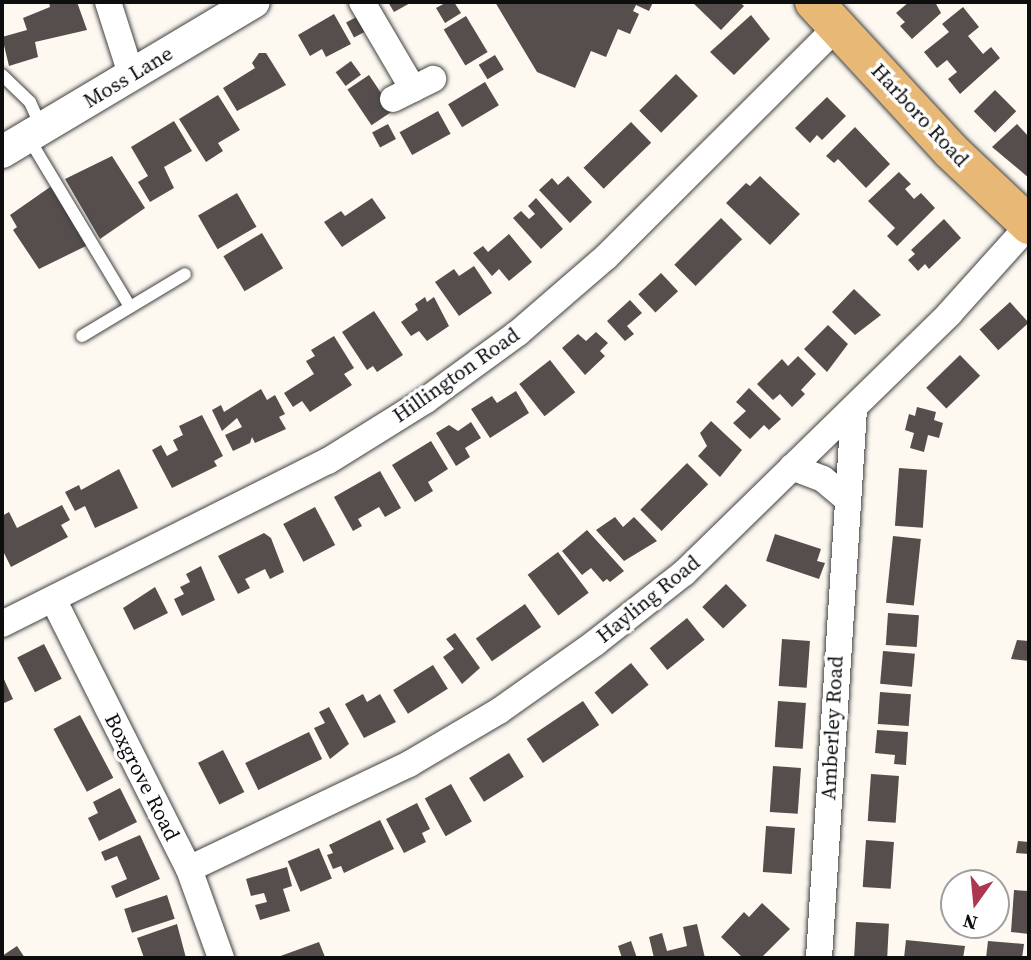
<!DOCTYPE html>
<style>
body{margin:0}
#map{position:relative;width:1031px;height:960px;overflow:hidden;background:#fdf9f1;font-family:"Source Serif 4",serif}
div>[style]{position:absolute}
.building>*{inset:0;background:#554e4c;transform-origin:0 0}
.roads{filter:drop-shadow(0 0 2px #414141) drop-shadow(0 0 2px #414141)}
.service>*{height:12px;margin:-6px;padding:0 6px;transform-origin:6px;border-radius:6px;background:#fff}
.minor>*{height:26px;margin:-13px;padding:0 13px;transform-origin:13px;border-radius:13px;background:#fff}
.tertiary>*{height:32px;margin:-16px;padding:0 16px;transform-origin:16px;border-radius:16px;background:#fff}
.primary>*{height:38px;margin:-19px;padding:0 19px;transform-origin:19px;border-radius:19px;background:#e8b976}
span{translate:-50% -50%;white-space:nowrap;text-align:center;line-height:1.15;-webkit-text-stroke:7px #fff;paint-order:stroke}
.street-label{font-size:21px;color:#0e0e0e}
.frame{position:absolute;inset:0;border:4px solid #0e0e0e;pointer-events:none}
.north{position:absolute;left:940px;top:869px;width:70px;height:70px;box-sizing:border-box;background:#fff;border:2px solid #9f9f9f;border-radius:50%;rotate:195deg;font-size:19px;font-weight:700;line-height:28px;text-align:center;color:#0e0e0e}
.north::after{content:'';display:block;margin:auto;width:24px;height:32px;background:#ad3751;clip-path:polygon(50% 0,100% 100%,50% 72%,0 100%)}
</style>
<div id="map">
<div class="building">
<i style="clip-path:polygon(49px 2px,77px 2px,87px 30px,35px 42px,38px 57px,9px 66px,2px 37px,27px 30px,23px 18px,50px 7px)"></i>
<i style="clip-path:polygon(388px 2px,412px 2px,394px 12px)"></i>
<i style="clip-path:polygon(447px 2px,454px 2px,461px 13px,445px 23px,436px 8px)"></i>
<i style="clip-path:polygon(495px 2px,653px 2px,649px 11px,636px 5px,633px 11px,639px 14px,630px 34px,618px 29px,606px 57px,591px 51px,575px 88px,537px 72px)"></i>
<i style="clip-path:polygon(692px 2px,739px 2px,744px 6px,721px 30px)"></i>
<i style="clip-path:polygon(909px 2px,935px 2px,941px 13px,912px 39px,900px 26px,905px 22px,896px 13px)"></i>
<i style="clip-path:polygon(963px 7px,979px 27px,968px 36px,983px 54px,991px 47px,1000px 58px,960px 94px,948px 79px,957px 72px,947px 60px,937px 68px,924px 52px,949px 32px,942px 24px)"></i>
<i style="clip-path:polygon(334px 14px,351px 44px,326px 57px,322px 49px,310px 56px,298px 35px)"></i>
<i style="left:362px;top:14px;width:17px;height:18px;rotate:62deg"></i>
<i style="clip-path:polygon(751px 15px,770px 39px,734px 75px,710px 52px)"></i>
<i style="left:466px;top:16px;width:42px;height:26px;rotate:59deg"></i>
<i style="clip-path:polygon(259px 53px,266px 53px,286px 85px,237px 111px,223px 88px,255px 68px,252px 63px)"></i>
<i style="left:495px;top:55px;width:17px;height:19px;rotate:59deg"></i>
<i style="left:351px;top:61px;width:17px;height:19px;rotate:54deg"></i>
<i style="left:676px;top:74px;width:31px;height:52px;rotate:45deg"></i>
<i style="left:369px;top:75px;width:43px;height:26px;rotate:56deg"></i>
<i style="left:485px;top:82px;width:27px;height:43px;rotate:59deg"></i>
<i style="left:995px;top:90px;width:30px;height:30px;rotate:45deg"></i>
<i style="clip-path:polygon(218px 95px,240px 130px,218px 143px,223px 151px,206px 162px,179px 119px)"></i>
<i style="clip-path:polygon(827px 97px,846px 116px,822px 140px,817px 135px,810px 143px,795px 128px)"></i>
<i style="left:438px;top:111px;width:26px;height:44px;rotate:61deg"></i>
<i style="clip-path:polygon(174px 121px,192px 151px,164px 167px,174px 188px,150px 202px,138px 182px,148px 176px,131px 147px)"></i>
<i style="left:631px;top:122px;width:29px;height:66px;rotate:46deg"></i>
<i style="left:388px;top:124px;width:17px;height:18px;rotate:62deg"></i>
<i style="clip-path:polygon(1017px 124px,1029px 137px,1029px 178px,992px 147px)"></i>
<i style="clip-path:polygon(855px 127px,890px 164px,866px 188px,838px 159px,834px 163px,826px 156px)"></i>
<i style="clip-path:polygon(112px 156px,145px 208px,100px 239px,65px 179px)"></i>
<i style="clip-path:polygon(899px 172px,911px 184px,905px 189px,914px 199px,921px 193px,935px 208px,897px 246px,887px 236px,895px 228px,868px 201px)"></i>
<i style="clip-path:polygon(568px 176px,592px 202px,570px 223px,539px 190px,552px 178px,558px 185px)"></i>
<i style="clip-path:polygon(760px 176px,800px 214px,770px 245px,726px 203px,746px 183px,750px 186px)"></i>
<i style="clip-path:polygon(53px 185px,88px 245px,39px 269px,13px 230px,17px 227px,10px 215px)"></i>
<i style="left:237px;top:193px;width:39px;height:45px;rotate:60deg"></i>
<i style="clip-path:polygon(372px 198px,386px 218px,342px 247px,324px 222px,341px 211px,345px 216px)"></i>
<i style="clip-path:polygon(536px 198px,563px 229px,541px 249px,513px 218px,521px 211px,529px 219px,535px 214px,528px 206px)"></i>
<i style="left:721px;top:218px;width:30px;height:66px;rotate:45deg"></i>
<i style="clip-path:polygon(944px 219px,961px 238px,929px 269px,925px 264px,918px 271px,908px 260px,915px 254px,911px 250px)"></i>
<i style="left:262px;top:233px;width:41px;height:45px;rotate:59deg"></i>
<i style="clip-path:polygon(509px 234px,532px 262px,509px 281px,499px 269px,492px 276px,473px 253px,483px 246px,488px 252px)"></i>
<i style="clip-path:polygon(474px 266px,492px 293px,459px 316px,435px 282px,454px 269px,459px 276px)"></i>
<i style="left:661px;top:273px;width:25px;height:31px;rotate:47deg"></i>
<i style="clip-path:polygon(854px 289px,881px 315px,855px 335px,832px 312px)"></i>
<i style="clip-path:polygon(425px 297px,427px 302px,434px 297px,449px 326px,427px 341px,419px 331px,411px 336px,401px 322px,418px 310px,415px 304px)"></i>
<i style="clip-path:polygon(630px 300px,642px 313px,627px 326px,634px 334px,625px 341px,607px 321px)"></i>
<i style="left:1010px;top:302px;width:28px;height:41px;rotate:48deg"></i>
<i style="clip-path:polygon(374px 311px,403px 355px,377px 372px,373px 366px,367px 370px,342px 332px)"></i>
<i style="clip-path:polygon(828px 325px,848px 344px,827px 372px,804px 349px)"></i>
<i style="clip-path:polygon(596px 332px,608px 343px,600px 351px,605px 356px,585px 375px,562px 348px,578px 334px,586px 341px)"></i>
<i style="clip-path:polygon(334px 336px,354px 368px,344px 374px,352px 385px,310px 412px,302px 401px,293px 407px,284px 393px,314px 374px,306px 361px,315px 356px,311px 350px)"></i>
<i style="left:960px;top:355px;width:29px;height:47px;rotate:46deg"></i>
<i style="clip-path:polygon(798px 356px,816px 374px,801px 390px,805px 394px,792px 407px,780px 394px,773px 400px,757px 384px,782px 359px,788px 366px)"></i>
<i style="left:550px;top:360px;width:41px;height:39px;rotate:52deg"></i>
<i style="clip-path:polygon(749px 388px,781px 419px,769px 430px,764px 425px,750px 439px,733px 423px,746px 411px,736px 402px)"></i>
<i style="clip-path:polygon(261px 389px,267px 400px,275px 395px,285px 414px,279px 417px,286px 429px,255px 443px,252px 437px,250px 443px,233px 451px,225px 435px,242px 427px,237px 418px,222px 431px,212px 410px,221px 405px,224px 412px)"></i>
<i style="clip-path:polygon(516px 391px,529px 413px,490px 438px,471px 409px,492px 396px,497px 403px)"></i>
<i style="clip-path:polygon(917px 407px,936px 412px,934px 420px,943px 423px,939px 438px,928px 435px,924px 452px,910px 448px,914px 433px,905px 430px,909px 414px,915px 416px)"></i>
<i style="clip-path:polygon(202px 415px,223px 456px,214px 461px,217px 466px,172px 488px,152px 450px,161px 445px,167px 456px,178px 450px,173px 440px,183px 435px,179px 426px)"></i>
<i style="clip-path:polygon(711px 421px,742px 450px,720px 477px,698px 456px,707px 446px,700px 433px)"></i>
<i style="clip-path:polygon(471px 422px,481px 438px,465px 448px,470px 457px,456px 466px,436px 433px,449px 425px,458px 431px)"></i>
<i style="clip-path:polygon(431px 441px,448px 469px,428px 482px,433px 491px,415px 502px,392px 465px)"></i>
<i style="left:687px;top:463px;width:30px;height:66px;rotate:45deg"></i>
<i style="left:899px;top:468px;width:28px;height:58px;rotate:4deg"></i>
<i style="clip-path:polygon(119px 469px,138px 508px,95px 528px,85px 506px,75px 511px,65px 492px,79px 485px,81px 490px)"></i>
<i style="clip-path:polygon(380px 471px,401px 508px,385px 517px,379px 507px,358px 519px,362px 526px,353px 531px,334px 497px)"></i>
<i style="clip-path:polygon(62px 505px,70px 520px,61px 525px,68px 537px,11px 567px,2px 549px,2px 516px,9px 512px,17px 528px)"></i>
<i style="left:315px;top:507px;width:43px;height:36px;rotate:62deg"></i>
<i style="clip-path:polygon(615px 517px,623px 527px,634px 517px,657px 541px,624px 561px,596px 530px)"></i>
<i style="clip-path:polygon(587px 530px,624px 571px,610px 582px,607px 579px,603px 582px,591px 568px,582px 575px,562px 551px)"></i>
<i style="clip-path:polygon(264px 533px,271px 538px,284px 572px,270px 579px,265px 569px,245px 579px,250px 588px,238px 594px,218px 556px)"></i>
<i style="clip-path:polygon(775px 534px,821px 549px,817px 561px,825px 563px,819px 579px,766px 561px)"></i>
<i style="left:893px;top:536px;width:28px;height:67px;rotate:6deg"></i>
<i style="left:558px;top:552px;width:51px;height:38px;rotate:53deg"></i>
<i style="clip-path:polygon(201px 566px,215px 600px,182px 616px,174px 599px,184px 594px,180px 587px,190px 582px,186px 574px)"></i>
<i style="left:726px;top:584px;width:30px;height:33px;rotate:46deg"></i>
<i style="clip-path:polygon(155px 587px,168px 613px,134px 630px,123px 608px)"></i>
<i style="left:525px;top:604px;width:28px;height:60px;rotate:55deg"></i>
<i style="left:888px;top:613px;width:31px;height:32px;rotate:4deg"></i>
<i style="left:687px;top:618px;width:28px;height:48px;rotate:51deg"></i>
<i style="clip-path:polygon(455px 633px,480px 668px,462px 684px,443px 657px,454px 649px,446px 639px)"></i>
<i style="left:782px;top:639px;width:28px;height:47px;rotate:4deg"></i>
<i style="clip-path:polygon(1017px 640px,1029px 641px,1029px 661px,1011px 659px)"></i>
<i style="left:44px;top:644px;width:39px;height:30px;rotate:63deg"></i>
<i style="left:883px;top:651px;width:32px;height:33px;rotate:5deg"></i>
<i style="left:631px;top:663px;width:28px;height:47px;rotate:51deg"></i>
<i style="left:433px;top:665px;width:28px;height:47px;rotate:58deg"></i>
<i style="clip-path:polygon(2px 675px,13px 699px,2px 704px)"></i>
<i style="left:880px;top:692px;width:31px;height:32px;rotate:4deg"></i>
<i style="clip-path:polygon(363px 694px,367px 702px,380px 694px,396px 722px,364px 738px,345px 704px)"></i>
<i style="left:583px;top:701px;width:29px;height:68px;rotate:56deg"></i>
<i style="left:778px;top:701px;width:28px;height:46px;rotate:4deg"></i>
<i style="clip-path:polygon(329px 707px,349px 744px,330px 759px,314px 728px,325px 723px,319px 712px)"></i>
<i style="left:80px;top:715px;width:71px;height:30px;rotate:62deg"></i>
<i style="clip-path:polygon(877px 730px,908px 732px,906px 765px,894px 764px,895px 755px,875px 753px)"></i>
<i style="left:309px;top:732px;width:30px;height:71px;rotate:64deg"></i>
<i style="left:223px;top:750px;width:47px;height:28px;rotate:63deg"></i>
<i style="left:509px;top:753px;width:28px;height:47px;rotate:58deg"></i>
<i style="left:773px;top:766px;width:28px;height:46px;rotate:4deg"></i>
<i style="left:871px;top:774px;width:28px;height:47px;rotate:4deg"></i>
<i style="left:451px;top:784px;width:43px;height:30px;rotate:61deg"></i>
<i style="clip-path:polygon(120px 788px,137px 822px,99px 841px,88px 818px,98px 813px,93px 802px)"></i>
<i style="clip-path:polygon(417px 803px,430px 829px,422px 833px,426px 842px,404px 853px,386px 819px)"></i>
<i style="clip-path:polygon(380px 820px,394px 849px,344px 873px,341px 866px,333px 869px,327px 855px,333px 853px,329px 845px)"></i>
<i style="left:766px;top:826px;width:29px;height:46px;rotate:4deg"></i>
<i style="clip-path:polygon(140px 835px,160px 879px,116px 898px,111px 886px,127px 879px,117px 856px,105px 861px,101px 852px)"></i>
<i style="left:866px;top:840px;width:28px;height:47px;rotate:4deg"></i>
<i style="clip-path:polygon(1018px 841px,1029px 842px,1029px 854px,1016px 853px)"></i>
<i style="left:319px;top:848px;width:33px;height:34px;rotate:67deg"></i>
<i style="clip-path:polygon(287px 867px,292px 886px,283px 889px,290px 911px,260px 920px,255px 905px,267px 902px,264px 893px,251px 896px,246px 879px)"></i>
<i style="clip-path:polygon(1014px 890px,1029px 891px,1029px 934px,1011px 932px)"></i>
<i style="left:167px;top:895px;width:25px;height:45px;rotate:72deg"></i>
<i style="clip-path:polygon(762px 903px,790px 929px,761px 958px,743px 958px,721px 937px,744px 912px,749px 917px)"></i>
<i style="left:856px;top:922px;width:33px;height:36px;rotate:3deg"></i>
<i style="clip-path:polygon(177px 924px,186px 958px,144px 958px,137px 938px)"></i>
<i style="clip-path:polygon(697px 924px,705px 958px,654px 958px,649px 937px,662px 933px,667px 951px,687px 946px,683px 927px)"></i>
<i style="clip-path:polygon(906px 940px,965px 946px,963px 958px,904px 958px)"></i>
<i style="clip-path:polygon(631px 941px,637px 958px,622px 958px,618px 946px)"></i>
<i style="clip-path:polygon(988px 941px,1024px 944px,1022px 958px,986px 958px)"></i>
<i style="clip-path:polygon(319px 942px,325px 957px,275px 958px)"></i>
<i style="clip-path:polygon(17px 946px,25px 958px,2px 958px,2px 956px)"></i>
</div>
<div class="roads">
<div class="service">
<i style="left:2px;top:75px;width:39px;rotate:44deg"></i>
<i style="left:30px;top:102px;width:30px;rotate:66deg"></i>
<i style="left:28px;top:137px;width:198px;rotate:59deg"></i>
<i style="left:82px;top:336px;width:120px;rotate:-31deg"></i>
</div>
<div class="minor">
<i style="left:108px;top:2px;width:76px;rotate:72.3deg"></i>
<i style="left:362px;top:2px;width:101px;rotate:59.6deg"></i>
<i style="left:393px;top:99px;width:45px;rotate:-26.6deg"></i>
<i style="left:792px;top:467px;width:33px;rotate:21deg"></i>
<i style="left:823px;top:479px;width:30px;rotate:40deg"></i>
<i style="left:53px;top:599px;width:302px;rotate:63.3deg"></i>
<i style="left:189px;top:869px;width:95px;rotate:70.2deg"></i>
<i style="left:2px;top:624px;width:364px;rotate:-26.6deg"></i>
<i style="left:328px;top:461px;width:115px;rotate:-31.9deg"></i>
<i style="left:426px;top:400px;width:114px;rotate:-36.1deg"></i>
<i style="left:518px;top:333px;width:116px;rotate:-40.8deg"></i>
<i style="left:606px;top:257px;width:327px;rotate:-44.9deg"></i>
<i style="left:189px;top:869px;width:244px;rotate:-25.5deg"></i>
<i style="left:409px;top:764px;width:104px;rotate:-30.5deg"></i>
<i style="left:499px;top:711px;width:118px;rotate:-35.3deg"></i>
<i style="left:595px;top:643px;width:113px;rotate:-38.2deg"></i>
<i style="left:684px;top:573px;width:371px;rotate:-44.3deg"></i>
<i style="left:949px;top:314px;width:120px;rotate:-48deg"></i>
<i style="left:819px;top:958px;width:549px;rotate:-86.35deg"></i>
</div>
<div class="tertiary">
<i style="left:2px;top:152px;width:293px;rotate:-30.8deg"></i>
</div>
<div class="primary">
<i style="left:814px;top:2px;width:202px;rotate:47.4deg"></i>
<i style="left:951px;top:151px;width:108px;rotate:43.5deg"></i>
</div>
</div>
<div class="street-label">
<span style="left:128px;top:77px;rotate:-31deg">Moss Lane</span>
<span style="left:920px;top:115px;rotate:47deg">Harboro Road</span>
<span style="left:456px;top:375px;rotate:-35deg">Hillington Road</span>
<span style="left:648px;top:599px;rotate:-39deg">Hayling Road</span>
<span style="left:832px;top:728px;rotate:-87deg">Amberley Road</span>
<span style="left:142px;top:777px;rotate:63deg">Boxgrove Road</span>
</div>
<div class="frame"></div>
<div class="north">N</div>
</div>
